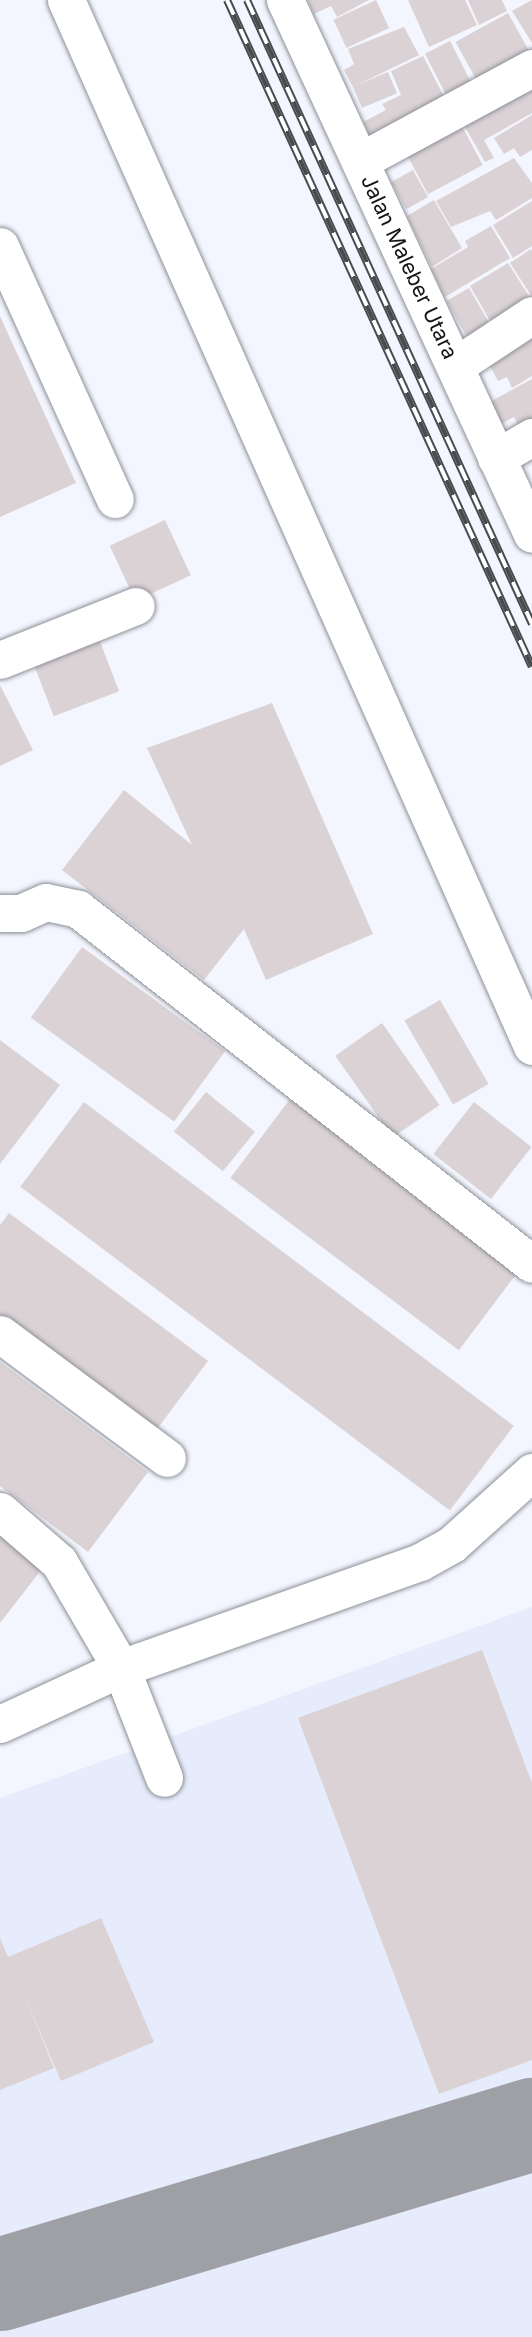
<!DOCTYPE html>
<style>
body{margin:0}
#map{position:relative;width:532px;height:2337px;overflow:hidden;background:#f3f6fe;font-family:Inter,sans-serif}
div>[style]{position:absolute}
.built>*{inset:0;background:#e6ecfb}
.taxiway>*{height:93px;margin:-46.5px;padding:0 46.5px;transform-origin:46.5px;border-radius:46.5px;background:#9ea0a6}
.building>*{inset:0;background:#dbd2d5;transform-origin:0 0}
.roads{filter:drop-shadow(0 0 2px #8e9098) drop-shadow(0 0 2px #8e9098)}
.minor>*{height:37px;margin:-18.5px;padding:0 18.5px;transform-origin:18.5px;border-radius:18.5px;background:#fff}
.rail>*{height:8px;margin-top:-4px;transform-origin:0;background:repeating-linear-gradient(90deg,#fff 0 16px,#494b4e 0 32px);box-sizing:border-box;border-block:2px solid #494b4e}
span{translate:-50% -50%;white-space:nowrap;text-align:center;line-height:1.15;-webkit-text-stroke:7px #fff;paint-order:stroke}
.street-label{font-size:21px;color:#131416}
</style>
<div id="map">
<div class="built">
<i style="clip-path:polygon(532px 1607px,532px 2337px,0 2337px,0 1798px)"></i>
</div>
<div class="taxiway">
<i style="left:0;top:2284px;width:556px;rotate:-16.74deg"></i>
</div>
<div class="building">
<i style="clip-path:polygon(308px 0,369px 0,337px 17px,331px 6px,314px 14px)"></i>
<i style="left:376px;top:0;width:31px;height:47px;rotate:65deg"></i>
<i style="clip-path:polygon(408px 0,465px 0,477px 25px,429px 47px)"></i>
<i style="clip-path:polygon(468px 0,502px 0,507px 11px,479px 25px)"></i>
<i style="clip-path:polygon(532px 0,532px 43px,512px 11px)"></i>
<i style="left:508px;top:13px;width:45px;height:60px;rotate:61deg"></i>
<i style="clip-path:polygon(404px 27px,419px 55px,353px 87px,344px 70px,354px 64px,348px 49px)"></i>
<i style="left:450px;top:41px;width:61px;height:28px;rotate:63deg"></i>
<i style="clip-path:polygon(423px 56px,451px 110px,376px 149px,363px 122px,386px 110px,382px 104px,401px 95px,391px 71px)"></i>
<i style="left:388px;top:72px;width:23px;height:38px;rotate:67deg"></i>
<i style="clip-path:polygon(525px 78px,532px 90px,532px 113px,484px 140px,494px 158px,485px 162px,458px 115px)"></i>
<i style="left:455px;top:113px;width:59px;height:62px;rotate:62deg"></i>
<i style="clip-path:polygon(532px 115px,532px 150px,520px 157px,514px 148px,504px 154px,494px 138px)"></i>
<i style="clip-path:polygon(514px 158px,532px 183px,532px 198px,496px 220px,490px 211px,451px 227px,436px 201px)"></i>
<i style="left:413px;top:170px;width:31px;height:25px;rotate:61deg"></i>
<i style="clip-path:polygon(434px 200px,462px 248px,432px 267px,407px 216px)"></i>
<i style="clip-path:polygon(532px 201px,532px 246px,513px 258px,493px 225px)"></i>
<i style="clip-path:polygon(491px 226px,510px 258px,445px 297px,431px 269px,468px 247px,465px 241px)"></i>
<i style="clip-path:polygon(531px 249px,532px 251px,532px 297px,510px 263px)"></i>
<i style="clip-path:polygon(508px 263px,532px 301px,496px 331px,470px 286px)"></i>
<i style="left:469px;top:288px;width:52px;height:26px;rotate:60deg"></i>
<i style="clip-path:polygon(0 316px,76px 483px,0 517px)"></i>
<i style="clip-path:polygon(532px 322px,532px 376px,512px 388px,507px 377px,498px 381px,490px 366px,485px 369px,478px 355px)"></i>
<i style="clip-path:polygon(532px 379px,532px 429px,523px 434px,514px 417px,499px 425px,488px 403px)"></i>
<i style="left:165px;top:520px;width:61px;height:61px;rotate:65deg"></i>
<i style="left:99px;top:639px;width:56px;height:70px;rotate:69deg"></i>
<i style="clip-path:polygon(0 685px,33px 750px,0 766px)"></i>
<i style="clip-path:polygon(272px 703px,373px 934px,266px 980px,244px 929px,204px 980px,62px 870px,124px 790px,192px 845px,147px 748px)"></i>
<i style="left:82px;top:947px;width:177px;height:87px;rotate:36deg"></i>
<i style="left:440px;top:1000px;width:97px;height:41px;rotate:60deg"></i>
<i style="left:382px;top:1023px;width:100px;height:57px;rotate:55deg"></i>
<i style="clip-path:polygon(0 1040px,60px 1085px,0 1164px)"></i>
<i style="left:296px;top:1091px;width:286px;height:109px;rotate:37deg"></i>
<i style="left:206px;top:1092px;width:63px;height:51px;rotate:39deg"></i>
<i style="left:84px;top:1102px;width:538px;height:106px;rotate:37deg"></i>
<i style="left:474px;top:1102px;width:73px;height:66px;rotate:38deg"></i>
<i style="clip-path:polygon(9px 1213px,208px 1361px,154px 1433px,0 1318px,0 1225px)"></i>
<i style="clip-path:polygon(0 1362px,148px 1472px,88px 1552px,0 1486px)"></i>
<i style="clip-path:polygon(0 1531px,45px 1565px,0 1623px)"></i>
<i style="clip-path:polygon(482px 1650px,532px 1783px,532px 2060px,439px 2094px,298px 1718px)"></i>
<i style="clip-path:polygon(101px 1918px,154px 2042px,61px 2081px,23px 1992px,54px 2068px,0 2090px,0 1938px,8px 1957px)"></i>
</div>
<div class="roads">
<div class="minor">
<i style="left:66px;top:0;width:1145px;rotate:65.99deg"></i>
<i style="left:285px;top:0;width:588px;rotate:65.18deg"></i>
<i style="left:360px;top:161px;width:196px;rotate:-28.4deg"></i>
<i style="left:0;top:246px;width:278px;rotate:65.6deg"></i>
<i style="left:455px;top:366px;width:92px;rotate:-33.5deg"></i>
<i style="left:496px;top:458px;width:42px;rotate:-30.3deg"></i>
<i style="left:0;top:660px;width:146px;rotate:-21.7deg"></i>
<i style="left:0;top:913px;width:21px"></i>
<i style="left:21px;top:913px;width:27px;rotate:-24deg"></i>
<i style="left:46px;top:902px;width:33px;rotate:12deg"></i>
<i style="left:78px;top:909px;width:576px;rotate:38.02deg"></i>
<i style="left:0;top:1334px;width:208px;rotate:36.6deg"></i>
<i style="left:0;top:1511px;width:78px;rotate:40.8deg"></i>
<i style="left:59px;top:1562px;width:123px;rotate:59.7deg"></i>
<i style="left:121px;top:1668px;width:118px;rotate:68.6deg"></i>
<i style="left:0;top:1724px;width:133px;rotate:-24.8deg"></i>
<i style="left:121px;top:1668px;width:317px;rotate:-19.5deg"></i>
<i style="left:420px;top:1562px;width:37px;rotate:-29deg"></i>
<i style="left:452px;top:1544px;width:108px;rotate:-42deg"></i>
</div>
</div>
<div class="rail">
<i style="left:227px;top:0;width:733px;rotate:65.43deg"></i>
<i style="left:247px;top:0;width:686px;rotate:65.45deg"></i>
</div>
<div class="street-label">
<span style="left:409px;top:267px;rotate:65deg">Jalan Maleber Utara</span>
</div>
</div>
